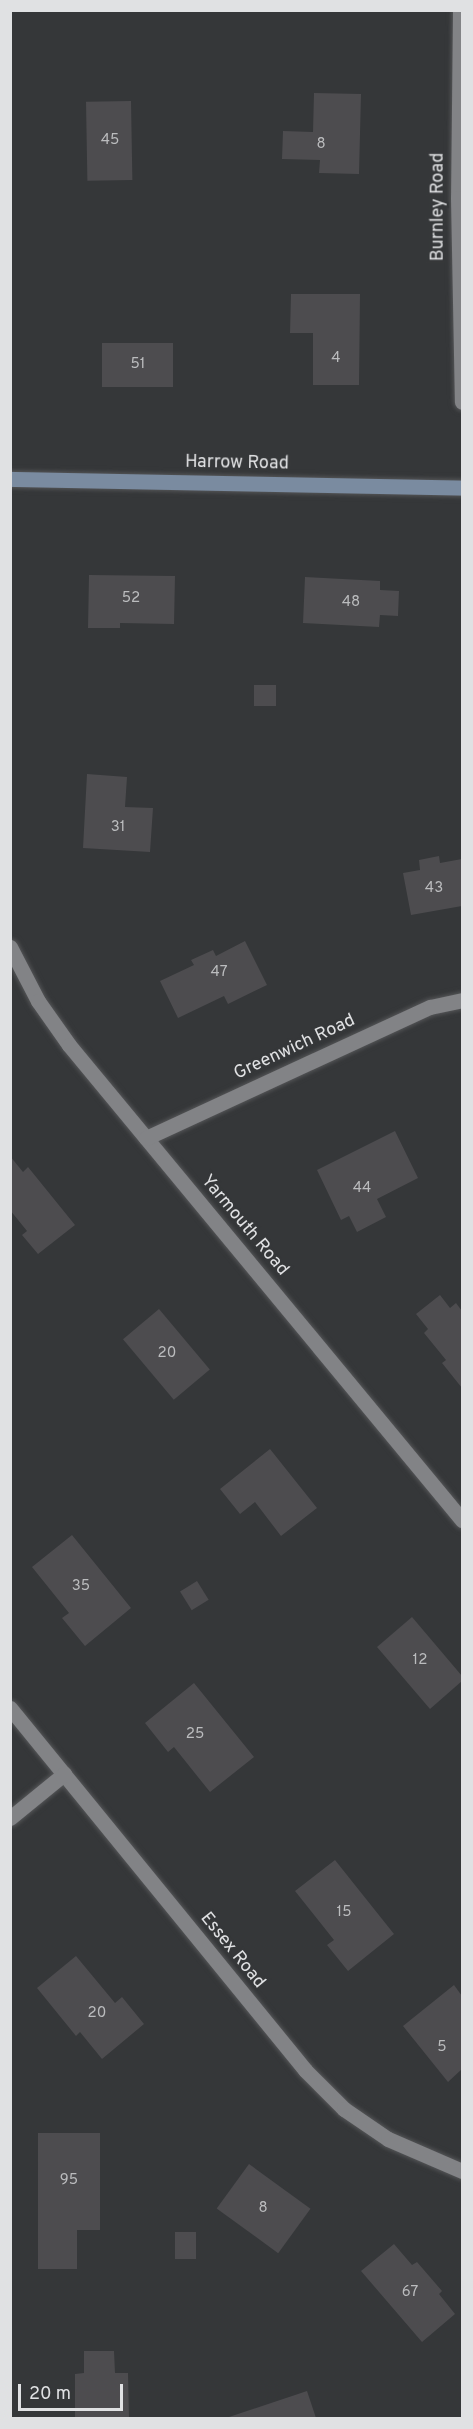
<!DOCTYPE html>
<style>
body{margin:0}
#map{position:relative;width:473px;height:2429px;overflow:hidden;background:#353739;font-family:Overpass,sans-serif}
div>[style]{position:absolute}
.building>*{inset:0;background:#4d4c4f;transform-origin:0 0}
.roads{filter:drop-shadow(0 0 2px #545557) drop-shadow(0 0 2px #545557)}
.street>*{height:15px;margin:-7.5px;padding:0 7.5px;transform-origin:7.5px;border-radius:7.5px;background:#828386}
.secondary>*{height:15px;margin:-7.5px;padding:0 7.5px;transform-origin:7.5px;border-radius:7.5px;background:#7a8ba0}
span{translate:-50% -50%;white-space:nowrap;text-align:center;line-height:1.15;-webkit-text-stroke:4.5px #353739;paint-order:stroke}
.number-label{font-size:15px;color:#bbbcbe}
.number-label span{-webkit-text-stroke-width:0}
.street-label{font-size:18px;color:#e0e1e3}
.frame{position:absolute;inset:0;border:12px solid #e0e1e3;pointer-events:none}
.scale{position:absolute;left:18px;top:2384px;width:105px;height:27px;box-sizing:border-box;border:3px solid #e0e1e3;border-top:0;padding-left:8px;font-size:18px;line-height:21px;white-space:nowrap;color:#e0e1e3;-webkit-text-stroke:4px #353739;paint-order:stroke}
</style>
<div id="map">
<div class="building">
<i style="clip-path:polygon(314px 93px,361px 94px,359px 174px,319px 173px,320px 160px,282px 159px,283px 131px,313px 132px)"></i>
<i style="left:131px;top:101px;width:79px;height:45px;rotate:89deg"></i>
<i style="clip-path:polygon(291px 294px,360px 294px,359px 385px,313px 385px,313px 333px,290px 333px)"></i>
<i style="left:102px;top:343px;width:71px;height:44px"></i>
<i style="clip-path:polygon(89px 575px,175px 576px,174px 624px,120px 623px,120px 628px,88px 628px)"></i>
<i style="clip-path:polygon(305px 577px,380px 581px,380px 590px,399px 591px,398px 616px,380px 615px,379px 627px,303px 623px)"></i>
<i style="left:254px;top:685px;width:22px;height:21px"></i>
<i style="clip-path:polygon(87px 774px,127px 777px,125px 807px,153px 808px,150px 852px,83px 848px)"></i>
<i style="clip-path:polygon(439px 856px,440px 863px,462px 859px,462px 906px,411px 915px,403px 873px,420px 870px,419px 860px)"></i>
<i style="clip-path:polygon(245px 941px,267px 985px,228px 1004px,224px 996px,178px 1018px,160px 981px,194px 965px,191px 960px,213px 950px,216px 956px)"></i>
<i style="clip-path:polygon(395px 1131px,418px 1178px,377px 1199px,386px 1217px,357px 1232px,349px 1216px,341px 1220px,317px 1170px)"></i>
<i style="clip-path:polygon(10px 1156px,23px 1172px,28px 1167px,75px 1225px,38px 1254px,22px 1235px,27px 1231px,10px 1210px)"></i>
<i style="clip-path:polygon(440px 1295px,450px 1308px,456px 1303px,462px 1311px,462px 1388px,442px 1363px,446px 1360px,424px 1333px,428px 1329px,416px 1314px)"></i>
<i style="left:159px;top:1309px;width:79px;height:47px;rotate:50deg"></i>
<i style="clip-path:polygon(270px 1449px,317px 1508px,281px 1536px,255px 1502px,240px 1514px,220px 1489px)"></i>
<i style="clip-path:polygon(72px 1535px,131px 1608px,85px 1646px,62px 1618px,69px 1613px,32px 1567px)"></i>
<i style="left:197px;top:1581px;width:22px;height:20px;rotate:58deg"></i>
<i style="clip-path:polygon(412px 1617px,462px 1676px,462px 1681px,430px 1709px,377px 1647px)"></i>
<i style="clip-path:polygon(194px 1683px,254px 1757px,210px 1792px,174px 1747px,168px 1752px,145px 1723px)"></i>
<i style="clip-path:polygon(335px 1860px,394px 1934px,348px 1971px,327px 1945px,334px 1940px,295px 1891px)"></i>
<i style="clip-path:polygon(76px 1956px,115px 2003px,122px 1997px,144px 2024px,102px 2059px,80px 2032px,76px 2036px,37px 1988px)"></i>
<i style="clip-path:polygon(454px 1985px,462px 1996px,462px 2069px,448px 2082px,403px 2026px)"></i>
<i style="clip-path:polygon(38px 2133px,100px 2133px,100px 2230px,77px 2230px,77px 2269px,38px 2269px)"></i>
<i style="left:249px;top:2164px;width:76px;height:55px;rotate:36deg"></i>
<i style="left:175px;top:2232px;width:21px;height:27px"></i>
<i style="clip-path:polygon(394px 2244px,412px 2265px,417px 2262px,442px 2291px,439px 2294px,455px 2314px,422px 2342px,361px 2271px)"></i>
<i style="clip-path:polygon(84px 2351px,114px 2351px,115px 2373px,128px 2373px,129px 2418px,75px 2418px,75px 2374px,84px 2373px)"></i>
<i style="clip-path:polygon(307px 2391px,316px 2418px,226px 2418px)"></i>
</div>
<div class="roads">
<div class="street">
<i style="left:460px;top:10px;width:188px;rotate:90.6deg"></i>
<i style="left:458px;top:198px;width:204px;rotate:88.9deg"></i>
<i style="left:10px;top:947px;width:61px;rotate:62.6deg"></i>
<i style="left:38px;top:1001px;width:54px;rotate:54.8deg"></i>
<i style="left:69px;top:1045px;width:617px;rotate:50.4deg"></i>
<i style="left:146px;top:1138px;width:313px;rotate:-24.8deg"></i>
<i style="left:430px;top:1007px;width:33px;rotate:-12deg"></i>
<i style="left:10px;top:1708px;width:467px;rotate:50.8deg"></i>
<i style="left:305px;top:2070px;width:55px;rotate:45deg"></i>
<i style="left:344px;top:2109px;width:53px;rotate:34.3deg"></i>
<i style="left:388px;top:2139px;width:81px;rotate:23.4deg"></i>
<i style="left:10px;top:1818px;width:70px;rotate:-39.2deg"></i>
</div>
<div class="secondary">
<i style="left:10px;top:479px;width:452px;rotate:1.1deg"></i>
</div>
</div>
<div class="number-label">
<span style="left:110px;top:141px">45</span>
<span style="left:321px;top:145px">8</span>
<span style="left:336px;top:359px">4</span>
<span style="left:138px;top:365px">51</span>
<span style="left:131px;top:599px">52</span>
<span style="left:351px;top:603px">48</span>
<span style="left:118px;top:828px">31</span>
<span style="left:434px;top:889px">43</span>
<span style="left:219px;top:973px">47</span>
<span style="left:362px;top:1189px">44</span>
<span style="left:167px;top:1354px">20</span>
<span style="left:81px;top:1587px">35</span>
<span style="left:420px;top:1661px">12</span>
<span style="left:195px;top:1735px">25</span>
<span style="left:344px;top:1913px">15</span>
<span style="left:97px;top:2014px">20</span>
<span style="left:442px;top:2048px">5</span>
<span style="left:69px;top:2181px">95</span>
<span style="left:263px;top:2209px">8</span>
<span style="left:410px;top:2293px">67</span>
</div>
<div class="street-label">
<span style="left:439px;top:207px;rotate:-90deg">Burnley Road</span>
<span style="left:237px;top:464px;rotate:1deg">Harrow Road</span>
<span style="left:295px;top:1048px;rotate:-25deg">Greenwich Road</span>
<span style="left:244px;top:1226px;rotate:50deg">Yarmouth Road</span>
<span style="left:232px;top:1951px;rotate:51deg">Essex Road</span>
</div>
<div class="frame"></div>
<div class="scale">20 m</div>
</div>
